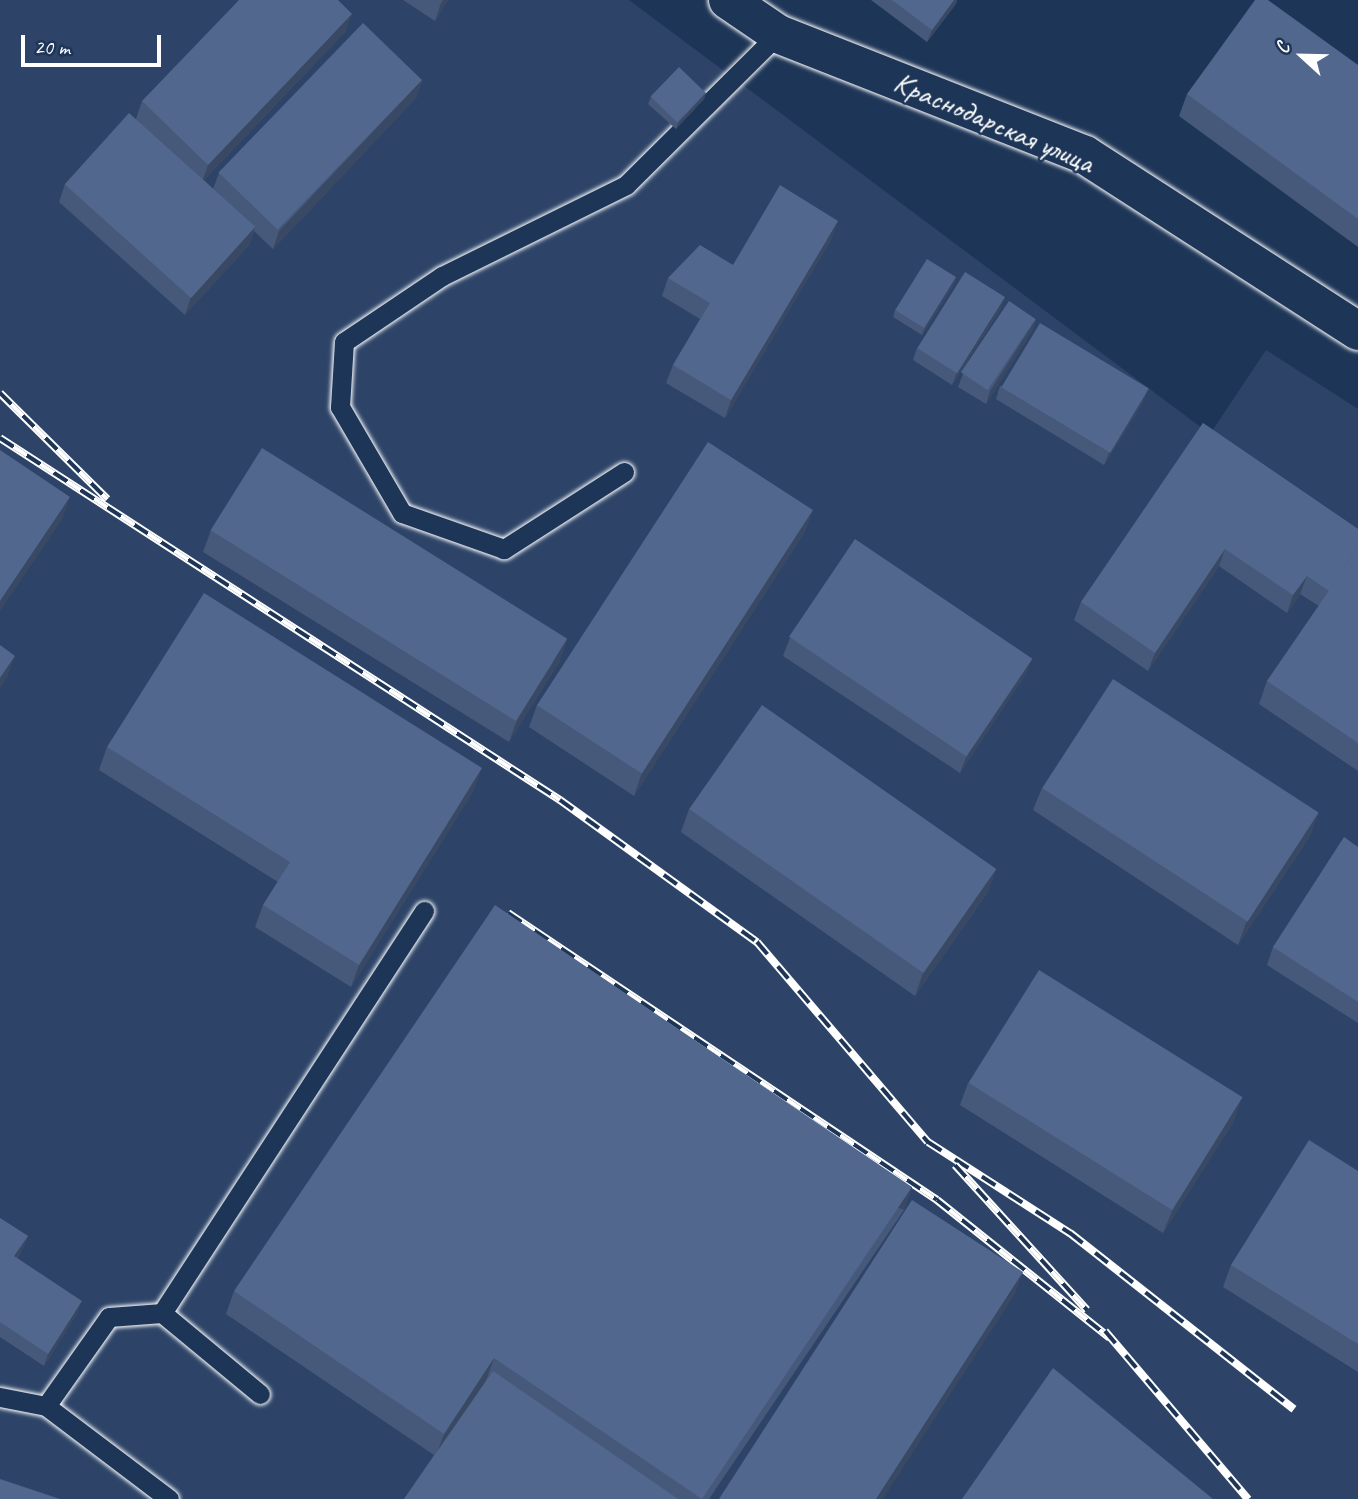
<!DOCTYPE html>
<meta charset="utf-8">
<style>
body{margin:0}
#map{position:relative;width:1358px;height:1499px;overflow:hidden;background:#1d3557;font-family:Caveat,sans-serif}
div>[style]{position:absolute}
.built>*{inset:0;background:#2d4468}
.roads{filter:drop-shadow(0 0 2px #fff) drop-shadow(0 0 2px #fff)}
.lane>*{height:19px;margin:-9.5px;padding:0 9.5px;transform-origin:9.5px;border-radius:9.5px;background:#1d3557}
.street>*{height:38px;margin:-19px;padding:0 19px;transform-origin:19px;border-radius:19px;background:#1d3557}
.rail>*{height:8px;margin-top:-4px;transform-origin:0;background:repeating-linear-gradient(90deg,#1d3557 0 16px,#fff 0 32px);box-sizing:border-box;border-block:2px solid #fff}
.wall>*{inset:0;background:#46597a}
.shaded-wall>*{inset:0;background:#394863;transform-origin:0 0}
.building>*{inset:0;background:#51678e;transform-origin:0 0}
span{translate:-50% -50%;white-space:nowrap;text-align:center;line-height:1.15;-webkit-text-stroke:5px #1d3557;paint-order:stroke}
.street-label{font-size:30px;color:#fff}
.north{position:absolute;left:1267px;top:21px;width:70px;height:70px;-webkit-text-stroke:5px #1d3557;paint-order:stroke;rotate:292deg;font-size:19px;font-weight:700;line-height:28px;text-align:center;color:#fff}
.north::after{content:'';display:block;margin:auto;width:24px;height:32px;background:#fff;clip-path:polygon(50% 0,100% 100%,50% 72%,0 100%)}
.scale{position:absolute;left:21px;top:35px;width:140px;height:32px;box-sizing:border-box;border:4px solid #fff;border-top:0;padding-left:9px;font-size:21px;line-height:24px;white-space:nowrap;color:#fff;-webkit-text-stroke:5px #1d3557;paint-order:stroke}
</style>
<div id="map">
<div class="built">
<i style="clip-path:polygon(0 0,629px 0,1210px 434px,1266px 350px,1358px 409px,1358px 1499px,0 1499px)"></i>
</div>
<div class="roads">
<div class="lane">
<i style="left:624px;top:472px;width:143px;rotate:147.3deg"></i>
<i style="left:504px;top:549px;width:108px;rotate:-160.6deg"></i>
<i style="left:402px;top:513px;width:123px;rotate:-120.3deg"></i>
<i style="left:340px;top:407px;width:65px;rotate:-86.5deg"></i>
<i style="left:344px;top:342px;width:118px;rotate:-34deg"></i>
<i style="left:442px;top:276px;width:205px;rotate:-26.3deg"></i>
<i style="left:626px;top:185px;width:214px;rotate:-44.8deg"></i>
<i style="left:162px;top:1313px;width:127px;rotate:39.6deg"></i>
<i style="left:0;top:1397px;width:47px;rotate:11.1deg"></i>
<i style="left:46px;top:1406px;width:154px;rotate:37.1deg"></i>
<i style="left:46px;top:1406px;width:109px;rotate:-54.7deg"></i>
<i style="left:109px;top:1317px;width:53px;rotate:-4.3deg"></i>
<i style="left:162px;top:1313px;width:480px;rotate:-56.9deg"></i>
</div>
<div class="street">
<i style="left:728px;top:0;width:60px;rotate:34.2deg"></i>
<i style="left:778px;top:34px;width:330px;rotate:21.5deg"></i>
<i style="left:1085px;top:155px;width:325px;rotate:32.8deg"></i>
</div>
</div>
<div class="rail">
<i style="left:0;top:393px;width:151px;rotate:44.7deg"></i>
<i style="left:0;top:438px;width:667px;rotate:32.88deg"></i>
<i style="left:560px;top:800px;width:243px;rotate:35.8deg"></i>
<i style="left:757px;top:942px;width:263px;rotate:49.5deg"></i>
<i style="left:928px;top:1142px;width:169px;rotate:32.7deg"></i>
<i style="left:1070px;top:1233px;width:285px;rotate:38.2deg"></i>
<i style="left:508px;top:913px;width:516px;rotate:33.78deg"></i>
<i style="left:937px;top:1200px;width:221px;rotate:38.6deg"></i>
<i style="left:955px;top:1165px;width:196px;rotate:47.7deg"></i>
<i style="left:1105px;top:1331px;width:221px;rotate:49.6deg"></i>
</div>
<div class="wall">
<i style="clip-path:polygon(403px 0,448px 0,435px 21px)"></i>
<i style="clip-path:polygon(871px 0,957px 0,956px 4px,927px 42px)"></i>
<i style="clip-path:polygon(346px 31px,204px 180px,213px 189px,219px 173px,422px 80px,416px 98px,273px 249px,254px 231px,249px 245px,185px 315px,59px 202px,65px 184px,136px 119px,142px 101px)"></i>
<i style="clip-path:polygon(1358px 65px,1358px 247px,1179px 116px,1187px 94px)"></i>
<i style="clip-path:polygon(706px 93px,704px 99px,676px 129px,648px 104px,651px 97px)"></i>
<i style="clip-path:polygon(832px 238px,725px 418px,666px 383px,673px 365px,700px 319px,662px 296px,668px 278px,733px 265px)"></i>
<i style="clip-path:polygon(956px 277px,954px 284px,922px 335px,893px 317px,895px 310px)"></i>
<i style="clip-path:polygon(1005px 297px,1000px 310px,952px 385px,913px 360px,917px 348px)"></i>
<i style="clip-path:polygon(1036px 319px,1032px 331px,986px 404px,958px 387px,963px 374px)"></i>
<i style="clip-path:polygon(1000px 386px,1148px 389px,1143px 402px,1104px 465px,996px 399px)"></i>
<i style="clip-path:polygon(1203px 423px,1358px 529px,1358px 771px,1259px 704px,1267px 681px,1319px 606px,1300px 594px,1287px 613px,1219px 566px,1148px 671px,1074px 620px,1081px 602px)"></i>
<i style="clip-path:polygon(813px 510px,804px 533px,634px 796px,529px 727px,537px 705px)"></i>
<i style="clip-path:polygon(211px 530px,560px 661px,509px 742px,203px 552px)"></i>
<i style="clip-path:polygon(790px 638px,1026px 674px,960px 773px,783px 656px)"></i>
<i style="clip-path:polygon(107px 747px,474px 790px,351px 987px,255px 927px,263px 905px,278px 882px,99px 770px)"></i>
<i style="clip-path:polygon(1042px 788px,1318px 814px,1310px 836px,1238px 945px,1033px 810px)"></i>
<i style="clip-path:polygon(689px 809px,996px 869px,988px 892px,915px 996px,681px 832px)"></i>
<i style="clip-path:polygon(1358px 847px,1358px 1023px,1267px 965px,1273px 947px)"></i>
<i style="clip-path:polygon(968px 1083px,1234px 1121px,1163px 1233px,960px 1105px)"></i>
<i style="clip-path:polygon(1358px 1171px,1358px 1372px,1223px 1287px,1231px 1265px)"></i>
<i style="clip-path:polygon(912px 1187px,904px 1210px,709px 1499px,404px 1499px,434px 1455px,226px 1314px,234px 1291px)"></i>
<i style="clip-path:polygon(0 1218px,28px 1236px,23px 1248px,17px 1258px,77px 1314px,44px 1366px,0 1337px)"></i>
</div>
<div class="shaded-wall">
<i style="clip-path:polygon(443px 0,448px 0,435px 21px,441px 3px)"></i>
<i style="clip-path:polygon(954px 0,957px 0,956px 4px,927px 42px,932px 30px)"></i>
<i style="clip-path:polygon(352px 14px,346px 31px,202px 182px,208px 165px)"></i>
<i style="clip-path:polygon(422px 80px,416px 98px,273px 249px,279px 231px)"></i>
<i style="clip-path:polygon(706px 93px,704px 99px,676px 129px,678px 123px)"></i>
<i style="clip-path:polygon(838px 221px,832px 238px,725px 418px,731px 400px)"></i>
<i style="clip-path:polygon(255px 227px,249px 245px,185px 315px,191px 297px)"></i>
<i style="clip-path:polygon(956px 277px,954px 284px,922px 335px,924px 329px)"></i>
<i style="clip-path:polygon(1005px 297px,1000px 310px,952px 385px,957px 372px)"></i>
<i style="clip-path:polygon(1036px 319px,1032px 331px,986px 404px,990px 391px)"></i>
<i style="clip-path:polygon(1148px 389px,1143px 402px,1104px 465px,1109px 453px)"></i>
<i style="clip-path:polygon(70px 497px,62px 520px,0 611px,0 601px)"></i>
<i style="clip-path:polygon(813px 510px,804px 533px,634px 796px,642px 773px)"></i>
<i style="clip-path:polygon(1225px 549px,1219px 566px,1148px 671px,1155px 653px)"></i>
<i style="clip-path:polygon(1307px 576px,1300px 594px,1287px 613px,1293px 595px)"></i>
<i style="clip-path:polygon(568px 638px,560px 661px,509px 742px,517px 720px)"></i>
<i style="clip-path:polygon(15px 656px,7px 678px,0 689px,0 678px)"></i>
<i style="clip-path:polygon(1033px 657px,1026px 674px,960px 773px,967px 755px)"></i>
<i style="clip-path:polygon(482px 768px,474px 790px,351px 987px,359px 965px)"></i>
<i style="clip-path:polygon(1318px 814px,1310px 836px,1238px 945px,1246px 923px)"></i>
<i style="clip-path:polygon(996px 869px,988px 892px,915px 996px,923px 973px)"></i>
<i style="clip-path:polygon(1242px 1098px,1234px 1121px,1163px 1233px,1172px 1211px)"></i>
<i style="left:912px;top:1187px;width:24px;height:376px;rotate:109deg"></i>
<i style="clip-path:polygon(28px 1236px,23px 1248px,9px 1268px,14px 1256px)"></i>
<i style="clip-path:polygon(1023px 1272px,1015px 1294px,883px 1499px,876px 1499px)"></i>
<i style="clip-path:polygon(82px 1301px,77px 1314px,44px 1366px,48px 1354px)"></i>
<i style="clip-path:polygon(494px 1358px,486px 1381px,436px 1456px,444px 1434px)"></i>
</div>
<div class="building">
<i style="clip-path:polygon(239px 0,338px 0,352px 14px,208px 165px,142px 101px)"></i>
<i style="clip-path:polygon(892px 0,954px 0,932px 30px)"></i>
<i style="clip-path:polygon(1255px 0,1268px 0,1358px 65px,1358px 219px,1187px 94px)"></i>
<i style="left:363px;top:23px;width:82px;height:208px;rotate:44deg"></i>
<i style="left:679px;top:67px;width:37px;height:41px;rotate:44deg"></i>
<i style="left:129px;top:113px;width:170px;height:96px;rotate:42deg"></i>
<i style="clip-path:polygon(780px 185px,838px 221px,731px 400px,673px 365px,710px 303px,668px 278px,700px 245px,733px 265px)"></i>
<i style="left:927px;top:259px;width:34px;height:60px;rotate:32deg"></i>
<i style="left:965px;top:272px;width:47px;height:90px;rotate:32deg"></i>
<i style="left:1009px;top:301px;width:32px;height:86px;rotate:34deg"></i>
<i style="left:1040px;top:323px;width:127px;height:75px;rotate:31deg"></i>
<i style="clip-path:polygon(1203px 423px,1358px 529px,1358px 548px,1329px 591px,1307px 576px,1293px 595px,1225px 549px,1155px 653px,1081px 602px)"></i>
<i style="left:708px;top:442px;width:125px;height:314px;rotate:33deg"></i>
<i style="left:262px;top:448px;width:360px;height:97px;rotate:32deg"></i>
<i style="clip-path:polygon(0 450px,70px 497px,0 601px)"></i>
<i style="left:855px;top:539px;width:214px;height:118px;rotate:34deg"></i>
<i style="clip-path:polygon(1358px 548px,1358px 743px,1267px 681px)"></i>
<i style="clip-path:polygon(204px 593px,482px 768px,359px 965px,263px 905px,290px 862px,107px 747px)"></i>
<i style="clip-path:polygon(0 645px,15px 656px,0 678px)"></i>
<i style="left:1113px;top:679px;width:245px;height:130px;rotate:33deg"></i>
<i style="left:762px;top:705px;width:286px;height:127px;rotate:35deg"></i>
<i style="clip-path:polygon(1344px 837px,1358px 847px,1358px 1002px,1273px 947px)"></i>
<i style="clip-path:polygon(495px 905px,912px 1187px,702px 1499px,494px 1358px,444px 1434px,234px 1291px)"></i>
<i style="left:1039px;top:970px;width:240px;height:133px;rotate:32deg"></i>
<i style="clip-path:polygon(1309px 1140px,1358px 1171px,1358px 1344px,1231px 1265px)"></i>
<i style="clip-path:polygon(912px 1200px,1023px 1272px,876px 1499px,719px 1499px)"></i>
<i style="clip-path:polygon(0 1218px,28px 1236px,14px 1256px,82px 1301px,48px 1354px,0 1322px)"></i>
<i style="clip-path:polygon(1053px 1368px,1213px 1499px,962px 1499px)"></i>
<i style="clip-path:polygon(493px 1371px,678px 1499px,404px 1499px)"></i>
<i style="clip-path:polygon(0 1479px,60px 1499px,0 1499px)"></i>
</div>
<div class="street-label">
<span style="left:994px;top:122px;rotate:23deg">Краснодарская улица</span>
</div>
<div class="north">С</div>
<div class="scale">20 m</div>
</div>
